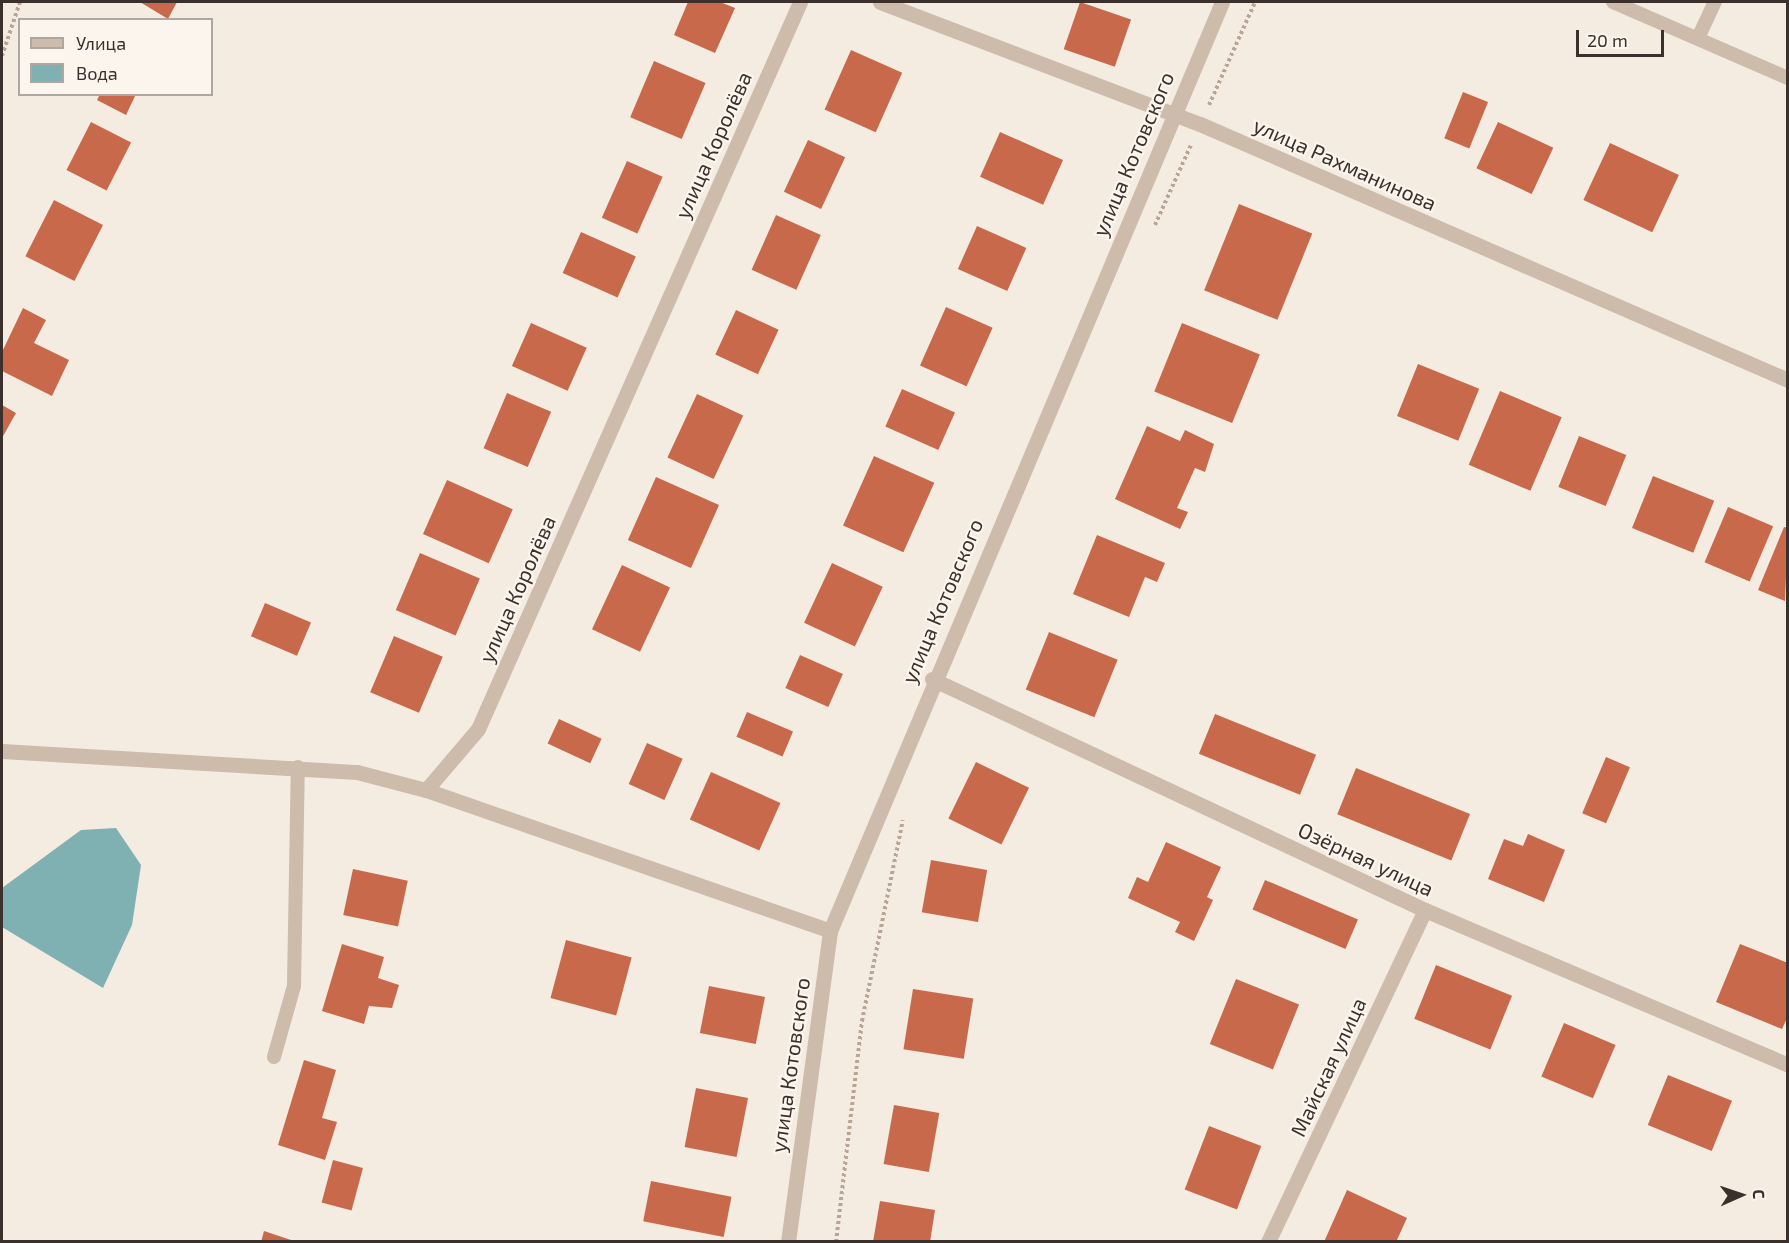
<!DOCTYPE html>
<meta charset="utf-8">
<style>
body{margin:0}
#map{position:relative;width:1789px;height:1243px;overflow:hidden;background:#f4ebe1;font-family:"Exo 2",sans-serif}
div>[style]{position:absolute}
.water>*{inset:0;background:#7fb0b2}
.building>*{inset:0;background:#c8694b;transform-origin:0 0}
.path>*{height:4px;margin-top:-2px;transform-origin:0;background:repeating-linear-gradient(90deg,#b9a596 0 3px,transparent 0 6px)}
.lane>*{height:14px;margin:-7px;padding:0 7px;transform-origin:7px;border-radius:7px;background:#cdbbac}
.street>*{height:15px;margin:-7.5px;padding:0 7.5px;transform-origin:7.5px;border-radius:7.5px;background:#cdbbac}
span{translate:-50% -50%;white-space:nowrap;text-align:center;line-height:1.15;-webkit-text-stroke:4.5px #fbf5ee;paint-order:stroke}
.street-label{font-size:21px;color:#3b302b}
.frame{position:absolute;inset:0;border:3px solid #3b302b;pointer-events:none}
.legend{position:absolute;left:18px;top:18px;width:195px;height:78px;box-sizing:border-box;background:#fbf5ee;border:2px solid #aea6a0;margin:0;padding:8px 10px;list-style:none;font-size:18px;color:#3b302b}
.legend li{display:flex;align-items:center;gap:12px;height:30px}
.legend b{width:30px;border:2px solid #aea6a0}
.north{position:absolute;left:1711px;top:1165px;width:60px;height:60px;-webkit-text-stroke:4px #fbf5ee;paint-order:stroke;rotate:87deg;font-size:16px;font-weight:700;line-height:24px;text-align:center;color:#3b302b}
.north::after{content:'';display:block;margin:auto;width:21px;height:27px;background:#3b302b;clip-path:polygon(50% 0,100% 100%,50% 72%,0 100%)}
.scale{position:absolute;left:1576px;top:30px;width:88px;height:27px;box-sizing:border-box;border:3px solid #3b302b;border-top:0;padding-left:8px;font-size:18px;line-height:21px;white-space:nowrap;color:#3b302b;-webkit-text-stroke:4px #fbf5ee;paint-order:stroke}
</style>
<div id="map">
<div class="water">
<i style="clip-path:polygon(116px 828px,141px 865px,132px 925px,103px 988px,2px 927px,2px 888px,81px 830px)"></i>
</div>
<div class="building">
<i style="clip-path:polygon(140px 2px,177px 2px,168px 19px)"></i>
<i style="clip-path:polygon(688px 2px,720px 2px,735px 8px,715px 53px,674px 35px)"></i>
<i style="left:1080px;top:2px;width:54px;height:50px;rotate:19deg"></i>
<i style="left:851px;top:50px;width:56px;height:65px;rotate:24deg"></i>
<i style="left:654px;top:61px;width:56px;height:61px;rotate:23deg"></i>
<i style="left:1463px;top:92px;width:27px;height:50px;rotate:22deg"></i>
<i style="clip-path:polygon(100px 94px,136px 94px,126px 115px,97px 100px)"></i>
<i style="left:91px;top:122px;width:45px;height:54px;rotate:27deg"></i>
<i style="left:1498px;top:122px;width:61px;height:51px;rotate:25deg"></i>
<i style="left:1000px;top:132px;width:69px;height:49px;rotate:24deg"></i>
<i style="left:808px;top:140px;width:41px;height:57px;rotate:25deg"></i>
<i style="left:1610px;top:143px;width:76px;height:63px;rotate:25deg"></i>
<i style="left:627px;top:161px;width:39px;height:62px;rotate:24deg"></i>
<i style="left:54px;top:200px;width:55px;height:63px;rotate:27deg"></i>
<i style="left:1239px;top:204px;width:79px;height:93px;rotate:22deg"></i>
<i style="left:776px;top:215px;width:49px;height:60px;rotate:24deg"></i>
<i style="left:977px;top:226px;width:54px;height:47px;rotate:24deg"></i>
<i style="left:581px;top:232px;width:60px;height:45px;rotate:24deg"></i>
<i style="left:946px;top:307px;width:51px;height:64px;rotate:24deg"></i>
<i style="clip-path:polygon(23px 308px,46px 320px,34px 343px,69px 360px,52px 396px,2px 371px,2px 352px)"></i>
<i style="left:736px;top:310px;width:47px;height:49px;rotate:25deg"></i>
<i style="left:531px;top:323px;width:61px;height:47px;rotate:24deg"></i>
<i style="left:1182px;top:323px;width:84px;height:74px;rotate:22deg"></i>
<i style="left:1418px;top:364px;width:66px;height:56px;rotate:22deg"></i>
<i style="left:902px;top:389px;width:58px;height:41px;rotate:24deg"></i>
<i style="left:1500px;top:391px;width:67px;height:80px;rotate:23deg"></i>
<i style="left:507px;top:393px;width:48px;height:60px;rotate:23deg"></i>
<i style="left:697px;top:394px;width:51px;height:70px;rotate:25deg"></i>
<i style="clip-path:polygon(2px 405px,16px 413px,2px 438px)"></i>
<i style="clip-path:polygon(1147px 426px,1180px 441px,1185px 430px,1214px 444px,1205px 472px,1195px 468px,1177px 508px,1188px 512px,1180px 529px,1115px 499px)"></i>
<i style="left:1579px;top:436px;width:51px;height:55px;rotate:22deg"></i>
<i style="left:874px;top:456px;width:66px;height:76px;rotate:24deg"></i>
<i style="left:1653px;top:476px;width:66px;height:56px;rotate:22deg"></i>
<i style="left:656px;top:477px;width:69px;height:69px;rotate:24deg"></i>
<i style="left:447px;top:480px;width:72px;height:59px;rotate:24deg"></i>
<i style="left:1728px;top:507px;width:49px;height:60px;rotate:23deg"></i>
<i style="clip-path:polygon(1784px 527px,1788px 528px,1785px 601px,1758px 590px)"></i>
<i style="clip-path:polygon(1097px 535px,1165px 563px,1157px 582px,1145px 577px,1129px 617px,1073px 594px)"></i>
<i style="left:420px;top:553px;width:65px;height:62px;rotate:23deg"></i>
<i style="left:832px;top:563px;width:56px;height:66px;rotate:25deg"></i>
<i style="left:622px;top:565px;width:53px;height:71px;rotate:25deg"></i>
<i style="left:265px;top:603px;width:50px;height:36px;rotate:23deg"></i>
<i style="left:1049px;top:632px;width:74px;height:62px;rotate:22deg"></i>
<i style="left:394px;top:636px;width:53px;height:61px;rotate:23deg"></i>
<i style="left:800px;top:655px;width:47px;height:36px;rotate:24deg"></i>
<i style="left:747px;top:712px;width:50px;height:27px;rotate:23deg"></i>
<i style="left:1215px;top:714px;width:109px;height:43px;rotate:22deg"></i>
<i style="left:559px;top:719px;width:47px;height:27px;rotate:25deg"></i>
<i style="left:647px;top:743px;width:39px;height:45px;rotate:24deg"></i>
<i style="left:1606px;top:757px;width:26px;height:61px;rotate:23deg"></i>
<i style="left:976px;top:762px;width:59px;height:63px;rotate:26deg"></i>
<i style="left:1356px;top:768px;width:123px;height:50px;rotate:22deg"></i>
<i style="left:711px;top:772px;width:76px;height:52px;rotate:24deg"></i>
<i style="clip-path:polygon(1528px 834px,1565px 850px,1544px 902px,1488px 879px,1504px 839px,1523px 846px)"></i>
<i style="clip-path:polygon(1166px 842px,1221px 867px,1207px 897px,1213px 900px,1194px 941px,1175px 932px,1180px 922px,1128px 898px,1137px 877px,1148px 882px)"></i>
<i style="left:931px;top:860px;width:57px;height:53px;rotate:10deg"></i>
<i style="left:353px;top:869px;width:56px;height:47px;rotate:12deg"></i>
<i style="left:1265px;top:880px;width:101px;height:32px;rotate:23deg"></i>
<i style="left:566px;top:940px;width:68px;height:60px;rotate:15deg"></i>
<i style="clip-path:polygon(342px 944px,384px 957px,378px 978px,399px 985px,392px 1008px,369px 1006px,364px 1024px,322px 1011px)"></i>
<i style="clip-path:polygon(1740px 944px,1788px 963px,1788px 1016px,1782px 1029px,1716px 1002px)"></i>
<i style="left:1436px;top:965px;width:82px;height:58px;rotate:22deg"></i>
<i style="left:1236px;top:979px;width:68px;height:70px;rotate:22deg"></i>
<i style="left:709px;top:986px;width:57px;height:48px;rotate:11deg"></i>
<i style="left:913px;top:989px;width:61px;height:61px;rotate:9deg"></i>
<i style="left:1564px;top:1023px;width:56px;height:58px;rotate:23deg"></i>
<i style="clip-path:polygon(304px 1060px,336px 1070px,322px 1118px,337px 1122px,325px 1160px,278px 1145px)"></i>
<i style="left:1668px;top:1075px;width:69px;height:54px;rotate:22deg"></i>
<i style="left:696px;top:1088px;width:53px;height:60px;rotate:11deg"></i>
<i style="left:894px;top:1105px;width:46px;height:60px;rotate:10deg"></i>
<i style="left:1209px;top:1126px;width:56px;height:68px;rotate:21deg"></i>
<i style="left:333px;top:1160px;width:31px;height:44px;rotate:15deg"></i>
<i style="left:651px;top:1181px;width:82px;height:41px;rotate:11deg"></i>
<i style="clip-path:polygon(1347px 1190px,1407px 1218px,1396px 1242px,1324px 1242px)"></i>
<i style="clip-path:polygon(880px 1201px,935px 1210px,930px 1242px,873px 1242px)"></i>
<i style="clip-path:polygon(264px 1231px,294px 1241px,294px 1242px,261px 1242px)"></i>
</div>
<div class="path">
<i style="left:2px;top:56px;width:57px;rotate:-71.6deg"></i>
<i style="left:1209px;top:105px;width:113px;rotate:-65.9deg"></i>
<i style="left:1155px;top:225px;width:88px;rotate:-65.8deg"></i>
<i style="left:836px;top:1242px;width:223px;rotate:-83.3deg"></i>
<i style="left:862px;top:1021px;width:205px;rotate:-78.5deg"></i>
</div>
<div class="lane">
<i style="left:1613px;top:2px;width:191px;rotate:23.5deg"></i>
<i style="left:1698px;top:38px;width:40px;rotate:-65deg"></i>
<i style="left:274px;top:1057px;width:74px;rotate:-74.3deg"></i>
<i style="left:294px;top:986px;width:219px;rotate:-89deg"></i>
</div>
<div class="street">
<i style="left:880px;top:2px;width:342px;rotate:20.9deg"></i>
<i style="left:1200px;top:124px;width:641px;rotate:23.53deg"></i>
<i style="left:932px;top:679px;width:544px;rotate:25.11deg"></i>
<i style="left:1425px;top:910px;width:395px;rotate:23.1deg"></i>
<i style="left:2px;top:751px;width:356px;rotate:3.4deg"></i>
<i style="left:357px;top:772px;width:71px;rotate:14.6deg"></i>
<i style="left:426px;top:790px;width:80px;rotate:-49.6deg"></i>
<i style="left:478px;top:729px;width:795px;rotate:-66.11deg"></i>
<i style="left:426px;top:790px;width:428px;rotate:19.2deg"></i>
<i style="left:788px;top:1242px;width:314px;rotate:-82.3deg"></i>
<i style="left:830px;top:931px;width:1008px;rotate:-67.12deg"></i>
<i style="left:1268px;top:1242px;width:367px;rotate:-64.7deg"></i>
</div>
<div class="street-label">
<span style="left:713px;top:145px;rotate:-66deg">улица Королёва</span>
<span style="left:1133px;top:154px;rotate:-67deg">улица Котовского</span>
<span style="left:1345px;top:164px;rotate:24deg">улица Рахманинова</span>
<span style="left:517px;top:589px;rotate:-66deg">улица Королёва</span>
<span style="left:942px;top:601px;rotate:-67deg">улица Котовского</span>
<span style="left:1366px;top:859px;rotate:25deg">Озёрная улица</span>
<span style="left:790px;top:1065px;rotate:-82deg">улица Котовского</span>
<span style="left:1328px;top:1067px;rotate:-65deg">Майская улица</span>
</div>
<div class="frame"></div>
<ul class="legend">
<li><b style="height:8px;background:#cdbbac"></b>Улица</li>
<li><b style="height:16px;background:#7fb0b2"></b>Вода</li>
</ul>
<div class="north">С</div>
<div class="scale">20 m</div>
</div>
